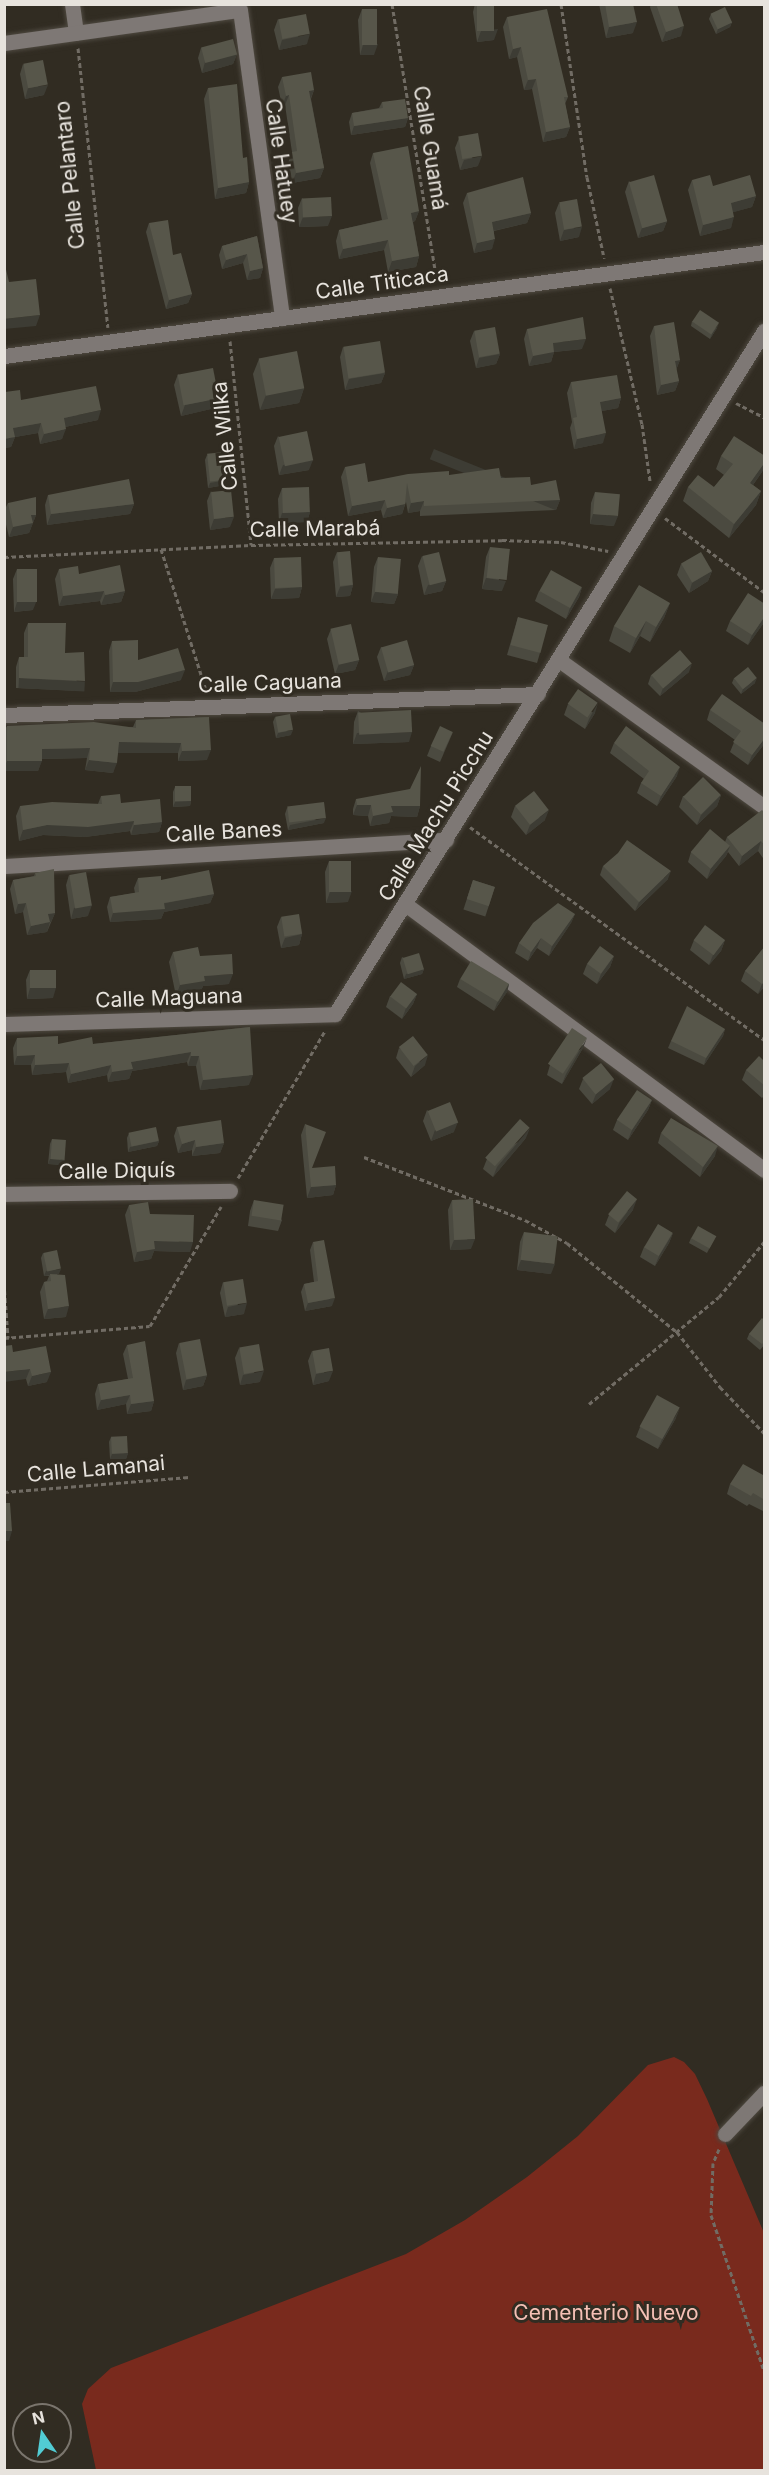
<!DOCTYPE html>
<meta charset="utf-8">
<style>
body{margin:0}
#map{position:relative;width:769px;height:2475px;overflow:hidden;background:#312c22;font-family:Inter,sans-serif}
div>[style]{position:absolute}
.green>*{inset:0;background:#792a1d}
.path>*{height:3px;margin-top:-1.5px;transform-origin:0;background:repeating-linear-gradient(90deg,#716c64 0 4.5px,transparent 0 7.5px)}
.roads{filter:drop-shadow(0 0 2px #4e4940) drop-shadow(0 0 2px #4e4940)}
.minor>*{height:15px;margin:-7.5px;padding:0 7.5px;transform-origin:7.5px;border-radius:7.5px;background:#7e7875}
.wall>*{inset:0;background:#4b4a40;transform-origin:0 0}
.shaded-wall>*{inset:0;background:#3d3c34;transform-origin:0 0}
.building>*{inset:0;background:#57564a;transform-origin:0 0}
span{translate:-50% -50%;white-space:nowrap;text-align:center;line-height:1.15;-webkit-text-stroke:6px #312c22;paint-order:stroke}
.street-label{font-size:21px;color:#e7e3dd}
.park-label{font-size:21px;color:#f5c0b5}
.frame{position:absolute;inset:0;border:6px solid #e7e3dd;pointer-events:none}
.north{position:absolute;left:12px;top:2403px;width:60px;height:60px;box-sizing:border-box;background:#312c22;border:2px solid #7a756d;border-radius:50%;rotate:347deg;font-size:16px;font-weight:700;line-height:24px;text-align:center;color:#e7e3dd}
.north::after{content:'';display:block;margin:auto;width:21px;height:27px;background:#51ccd4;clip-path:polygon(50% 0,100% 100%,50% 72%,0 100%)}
</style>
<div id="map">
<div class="green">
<i style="clip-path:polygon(674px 2057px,684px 2062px,695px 2074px,707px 2099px,764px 2233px,764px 2470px,96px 2470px,82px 2404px,88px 2389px,111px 2368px,406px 2254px,465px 2220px,527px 2177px,578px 2136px,648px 2065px)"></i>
</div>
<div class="path">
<i style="left:392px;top:4px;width:283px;rotate:80.8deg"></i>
<i style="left:561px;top:4px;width:175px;rotate:81.5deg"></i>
<i style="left:587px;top:177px;width:83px;rotate:78.1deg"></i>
<i style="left:78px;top:48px;width:281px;rotate:83.9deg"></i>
<i style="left:610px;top:288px;width:140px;rotate:76.8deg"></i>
<i style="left:642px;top:424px;width:58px;rotate:82deg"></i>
<i style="left:230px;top:341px;width:205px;rotate:84.1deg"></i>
<i style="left:736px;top:403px;width:31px;rotate:27deg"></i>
<i style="left:665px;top:518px;width:124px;rotate:36.8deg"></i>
<i style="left:161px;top:549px;width:148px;rotate:72.3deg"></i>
<i style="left:4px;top:557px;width:247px;rotate:-2.8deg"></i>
<i style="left:251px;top:545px;width:251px;rotate:-1.1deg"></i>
<i style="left:502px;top:540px;width:59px;rotate:1.9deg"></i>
<i style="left:561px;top:542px;width:48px;rotate:10.8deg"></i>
<i style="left:470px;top:827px;width:363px;rotate:35.9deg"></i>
<i style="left:364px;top:1157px;width:173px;rotate:21.4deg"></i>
<i style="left:525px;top:1220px;width:48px;rotate:28.7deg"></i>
<i style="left:567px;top:1243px;width:141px;rotate:39deg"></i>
<i style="left:677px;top:1332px;width:70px;rotate:52deg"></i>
<i style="left:720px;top:1387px;width:64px;rotate:46.3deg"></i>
<i style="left:238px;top:1178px;width:171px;rotate:-59.4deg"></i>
<i style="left:4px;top:1283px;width:55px;rotate:85.8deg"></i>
<i style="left:4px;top:1338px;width:146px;rotate:-4.7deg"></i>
<i style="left:150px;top:1326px;width:139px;rotate:-59.2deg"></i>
<i style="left:589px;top:1404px;width:168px;rotate:-39.5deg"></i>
<i style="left:719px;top:1297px;width:71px;rotate:-50.7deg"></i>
<i style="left:4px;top:1492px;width:186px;rotate:-4.6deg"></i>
<i style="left:719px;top:2149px;width:15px;rotate:113deg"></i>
<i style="left:713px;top:2163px;width:52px;rotate:92.2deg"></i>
<i style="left:711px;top:2215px;width:165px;rotate:71.2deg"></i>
</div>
<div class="roads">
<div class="minor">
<i style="left:72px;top:4px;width:29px;rotate:82deg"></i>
<i style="left:4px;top:43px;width:238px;rotate:-8deg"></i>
<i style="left:240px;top:10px;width:311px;rotate:82.2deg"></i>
<i style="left:4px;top:356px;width:767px;rotate:-7.79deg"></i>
<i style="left:559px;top:660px;width:252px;rotate:35.6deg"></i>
<i style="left:4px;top:715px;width:534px;rotate:-2.25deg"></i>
<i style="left:4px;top:866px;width:443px;rotate:-3.4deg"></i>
<i style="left:405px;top:904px;width:447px;rotate:36.5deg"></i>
<i style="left:4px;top:1024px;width:331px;rotate:-1.7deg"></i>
<i style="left:335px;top:1014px;width:807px;rotate:-57.87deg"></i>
<i style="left:4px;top:1194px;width:226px;rotate:-0.8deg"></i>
<i style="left:725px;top:2134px;width:57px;rotate:-46.4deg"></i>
</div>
</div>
<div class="wall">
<i style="clip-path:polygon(475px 4px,494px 4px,494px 40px,477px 42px,473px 12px)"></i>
<i style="clip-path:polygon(599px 4px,633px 4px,633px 33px,606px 38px)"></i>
<i style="clip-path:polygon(651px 4px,677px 4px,681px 36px,662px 42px,650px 7px)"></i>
<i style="clip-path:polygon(362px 9px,374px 55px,360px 55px,358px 20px)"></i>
<i style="clip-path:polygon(711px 14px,732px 22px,730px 27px,716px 34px,709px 19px)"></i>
<i style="clip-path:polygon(507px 17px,568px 97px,565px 104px,570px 127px,566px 137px,543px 142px,532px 89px,524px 90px,517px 57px,509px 59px,503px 27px)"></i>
<i style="clip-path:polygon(278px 19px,307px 44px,279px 50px,274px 30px)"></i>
<i style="clip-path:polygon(201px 48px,237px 54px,233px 64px,202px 73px,198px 58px)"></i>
<i style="clip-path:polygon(23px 64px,44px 95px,25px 99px,20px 74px)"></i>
<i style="clip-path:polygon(282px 77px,314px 90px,311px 99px,324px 168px,320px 178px,292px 183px,288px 163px,292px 152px,285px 105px,282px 106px,278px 87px)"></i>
<i style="clip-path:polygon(208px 88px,243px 158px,249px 182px,246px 193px,215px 199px,204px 99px)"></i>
<i style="clip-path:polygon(382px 102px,408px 118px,405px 127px,351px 135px,349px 122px,352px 113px,379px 108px)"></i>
<i style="clip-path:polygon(459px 138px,478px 166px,460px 170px,455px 148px)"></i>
<i style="clip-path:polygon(373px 153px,419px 211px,415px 221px,413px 222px,419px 256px,416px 267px,388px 272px,384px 250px,339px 259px,336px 241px,339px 230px,382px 220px,370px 163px)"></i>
<i style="clip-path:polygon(692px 180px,713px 186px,756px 196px,752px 207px,733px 212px,731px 228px,700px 236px,688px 190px)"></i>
<i style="clip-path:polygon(629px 181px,667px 221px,663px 231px,638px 238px,625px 192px)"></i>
<i style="clip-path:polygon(467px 193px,531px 213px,527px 223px,494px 231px,492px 249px,474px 253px,463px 203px)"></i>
<i style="clip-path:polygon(302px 198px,328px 226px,299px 227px,298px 208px)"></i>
<i style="clip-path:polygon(559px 203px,579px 237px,560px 241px,555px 213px)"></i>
<i style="clip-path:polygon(149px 223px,173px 255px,192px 294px,188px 303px,166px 309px,146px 232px)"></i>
<i style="clip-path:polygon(257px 236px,263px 268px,260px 278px,247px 280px,243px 263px,222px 269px,219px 255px,222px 246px)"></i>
<i style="clip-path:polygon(692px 321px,717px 328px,710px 339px,691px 326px)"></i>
<i style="clip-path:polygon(654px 326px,680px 360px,676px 370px,679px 381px,675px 391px,657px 395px,650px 336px)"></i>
<i style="clip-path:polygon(527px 329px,582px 349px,554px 352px,551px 362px,529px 366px,524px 339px)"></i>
<i style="clip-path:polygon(474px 331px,500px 354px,496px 364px,476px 368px,470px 341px)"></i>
<i style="clip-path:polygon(343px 347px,385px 373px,381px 383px,345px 390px,340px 357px)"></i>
<i style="clip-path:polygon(259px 359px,304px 388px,299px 403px,260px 410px,253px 374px)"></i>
<i style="clip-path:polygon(178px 374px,215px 408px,181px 416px,174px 385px)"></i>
<i style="clip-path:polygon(571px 382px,621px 398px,618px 408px,602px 411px,603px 443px,574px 449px,570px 428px,572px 422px,567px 393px)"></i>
<i style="clip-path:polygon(5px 392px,21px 400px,98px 420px,65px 427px,62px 439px,40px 444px,38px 433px,15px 437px,11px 447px,4px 448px)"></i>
<i style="clip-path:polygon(278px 436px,309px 470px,279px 475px,274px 446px)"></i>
<i style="clip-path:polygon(207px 455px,225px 485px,208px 488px,205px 460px)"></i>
<i style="clip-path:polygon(721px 456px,765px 462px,765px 465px,762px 472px,753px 485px,761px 491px,756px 505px,729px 538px,683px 501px,688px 487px,714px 487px,724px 475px,716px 469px)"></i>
<i style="clip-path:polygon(345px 467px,368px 482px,449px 475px,501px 478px,531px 485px,560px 500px,556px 510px,420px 516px,420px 511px,408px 513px,406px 502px,402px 514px,383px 518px,381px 510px,348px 516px,341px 477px)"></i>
<i style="clip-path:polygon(282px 488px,310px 512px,307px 522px,279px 523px,278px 499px)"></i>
<i style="clip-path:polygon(211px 491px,230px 527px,210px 530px,207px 501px)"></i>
<i style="clip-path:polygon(595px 492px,614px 526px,590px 524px,591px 503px)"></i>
<i style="clip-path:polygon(48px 495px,134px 504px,130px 514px,47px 525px,45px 505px)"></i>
<i style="clip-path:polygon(8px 503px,36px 515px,29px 533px,9px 537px,4px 516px,4px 511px)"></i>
<i style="clip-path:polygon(490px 547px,502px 591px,482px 589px,486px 557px)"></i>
<i style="clip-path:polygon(337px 552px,353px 585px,350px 596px,336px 597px,333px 562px)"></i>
<i style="clip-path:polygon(422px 556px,446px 581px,442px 591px,424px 595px,418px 566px)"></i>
<i style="clip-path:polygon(378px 557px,398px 594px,394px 604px,371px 602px,374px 567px)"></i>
<i style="clip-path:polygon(274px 558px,302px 587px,299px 598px,271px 599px,270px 568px)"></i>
<i style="clip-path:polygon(681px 564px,712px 571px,708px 581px,689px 593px,677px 575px)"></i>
<i style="clip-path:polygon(17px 569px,33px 610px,14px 612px,13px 579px)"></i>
<i style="clip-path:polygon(59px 569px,79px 574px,125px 591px,121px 602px,101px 605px,100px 601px,59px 606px,55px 579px)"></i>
<i style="clip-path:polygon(582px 587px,579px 597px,566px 619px,535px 601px,539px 591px)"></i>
<i style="clip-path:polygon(670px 603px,664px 618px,650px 642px,640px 636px,630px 653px,609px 641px,614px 626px)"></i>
<i style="clip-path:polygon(765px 604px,765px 621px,748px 645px,726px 631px,730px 621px)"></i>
<i style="clip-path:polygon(518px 617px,540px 653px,537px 663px,507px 655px)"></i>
<i style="clip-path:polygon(28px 623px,65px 653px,81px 691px,16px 688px,16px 667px,19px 657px,24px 657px,24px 633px)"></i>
<i style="clip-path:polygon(331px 629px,359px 660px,355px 670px,335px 674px,327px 639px)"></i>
<i style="clip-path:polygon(112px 641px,138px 660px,181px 680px,135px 692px,110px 692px,109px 651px)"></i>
<i style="clip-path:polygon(381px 647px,414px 665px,410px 675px,384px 681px,377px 657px)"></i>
<i style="clip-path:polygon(689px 672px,660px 696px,648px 684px,651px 675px)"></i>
<i style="clip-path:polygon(734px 678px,755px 683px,741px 694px,732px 683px)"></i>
<i style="clip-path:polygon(568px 704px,595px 713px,585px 729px,564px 715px)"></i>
<i style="clip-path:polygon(710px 710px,765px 724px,765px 743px,748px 765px,730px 752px,735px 740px,707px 720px)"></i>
<i style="clip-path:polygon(358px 711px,409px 742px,353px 744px,354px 722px)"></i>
<i style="clip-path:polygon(209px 717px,207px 760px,178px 761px,178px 753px,118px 753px,113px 773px,85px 770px,87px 758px,42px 759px,38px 771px,4px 771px,4px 731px,7px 726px,133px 727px,136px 720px)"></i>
<i style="clip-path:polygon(275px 717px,291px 735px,276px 738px,273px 722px)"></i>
<i style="clip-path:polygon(453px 732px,440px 762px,427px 756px,431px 746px)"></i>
<i style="clip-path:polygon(614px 743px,677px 776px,657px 806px,637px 793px,641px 783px,644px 779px,610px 753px)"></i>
<i style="clip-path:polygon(175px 787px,191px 801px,190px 806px,173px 807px,173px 792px)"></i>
<i style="clip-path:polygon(721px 795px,717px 806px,697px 825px,679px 807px,683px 796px)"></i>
<i style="clip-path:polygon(101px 796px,121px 803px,162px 822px,159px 832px,131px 835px,130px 831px,85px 837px,43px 835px,19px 841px,16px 816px,20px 806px,98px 804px)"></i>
<i style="clip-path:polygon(356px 799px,420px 806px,417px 817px,391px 816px,389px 823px,370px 826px,368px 816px,353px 815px,353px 809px)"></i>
<i style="clip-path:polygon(515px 806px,545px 820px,526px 835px,511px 817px)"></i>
<i style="clip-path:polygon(287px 808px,324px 823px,288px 830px,285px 814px)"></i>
<i style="clip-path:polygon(765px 813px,765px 861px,758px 851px,739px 866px,728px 852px,726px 856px,707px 879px,688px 862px,691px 852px,725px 842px,727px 837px)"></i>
<i style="clip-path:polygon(329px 861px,348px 902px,326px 903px,325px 872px)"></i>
<i style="clip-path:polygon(603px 866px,668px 879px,635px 911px,600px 875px)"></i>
<i style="clip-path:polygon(35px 873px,55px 913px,47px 932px,27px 935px,23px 912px,15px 914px,10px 889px,13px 880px,34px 876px)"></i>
<i style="clip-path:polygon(69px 875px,88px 916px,71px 919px,66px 885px)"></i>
<i style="clip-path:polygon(138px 878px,161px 880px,214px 894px,210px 903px,164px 912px,161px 919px,110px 922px,107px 907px,110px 897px,135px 893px,134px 888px)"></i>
<i style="left:473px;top:880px;width:23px;height:31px;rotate:18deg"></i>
<i style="clip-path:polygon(575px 914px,571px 923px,549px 956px,537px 948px,528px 961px,515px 953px,519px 943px)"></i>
<i style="clip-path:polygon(281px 917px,302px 934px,299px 945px,281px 948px,277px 927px)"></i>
<i style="clip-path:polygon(694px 940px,725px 940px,721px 951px,709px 965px,690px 950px)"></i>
<i style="clip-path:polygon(765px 946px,765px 986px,758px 994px,741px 981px,745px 971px)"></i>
<i style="clip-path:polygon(173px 952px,200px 956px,229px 984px,203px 986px,201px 991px,176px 996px,169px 962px)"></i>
<i style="clip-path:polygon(614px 956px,610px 967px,597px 984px,583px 974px,587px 964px)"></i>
<i style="clip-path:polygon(402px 957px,424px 969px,422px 974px,404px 979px,400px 963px)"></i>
<i style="clip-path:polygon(30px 970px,53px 998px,27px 999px,26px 980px)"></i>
<i style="clip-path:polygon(460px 979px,509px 984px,507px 992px,494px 1011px,457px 987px)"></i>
<i style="clip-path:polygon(417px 994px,413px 1004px,402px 1019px,386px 1007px,390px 996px)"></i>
<i style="clip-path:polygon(250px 1027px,249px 1085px,200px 1090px,196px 1066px,188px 1066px,187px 1062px,132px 1071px,129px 1079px,108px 1082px,107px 1075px,68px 1083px,66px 1072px,32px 1075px,31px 1065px,14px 1065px,13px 1048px,17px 1038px,58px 1044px,93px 1044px)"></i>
<i style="clip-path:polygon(725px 1029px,723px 1036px,704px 1065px,668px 1048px,671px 1041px)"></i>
<i style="clip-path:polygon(399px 1048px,425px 1065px,411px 1077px,396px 1058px)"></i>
<i style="clip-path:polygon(583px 1048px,562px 1084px,547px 1075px,550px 1065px)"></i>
<i style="clip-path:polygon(765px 1062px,765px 1095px,762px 1098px,742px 1080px,746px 1070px)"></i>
<i style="clip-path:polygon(583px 1079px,610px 1089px,592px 1104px,579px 1089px)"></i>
<i style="clip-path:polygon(652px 1100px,648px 1110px,628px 1140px,613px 1130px,617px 1120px)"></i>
<i style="clip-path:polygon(427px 1110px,454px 1132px,431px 1141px,423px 1121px)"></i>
<i style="clip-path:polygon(305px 1124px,312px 1168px,336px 1185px,333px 1195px,307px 1198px,301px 1135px)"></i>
<i style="clip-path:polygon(177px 1127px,224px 1143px,220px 1153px,192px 1156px,192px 1150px,178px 1153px,174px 1136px)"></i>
<i style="clip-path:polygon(129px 1133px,159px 1141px,157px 1146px,128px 1152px,127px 1138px)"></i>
<i style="clip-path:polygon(661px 1133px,715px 1156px,700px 1177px,658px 1143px)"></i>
<i style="clip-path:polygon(526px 1138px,493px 1177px,483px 1169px,487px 1159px)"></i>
<i style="clip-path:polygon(52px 1139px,63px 1165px,48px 1164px,50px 1144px)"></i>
<i style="clip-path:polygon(254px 1200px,282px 1220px,278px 1231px,248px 1226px,250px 1211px)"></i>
<i style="clip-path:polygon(452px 1200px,471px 1249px,450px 1250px,448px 1210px)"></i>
<i style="clip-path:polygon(129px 1205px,150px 1214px,190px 1252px,154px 1251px,151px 1259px,134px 1262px,125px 1215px)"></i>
<i style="clip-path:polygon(633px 1210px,615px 1233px,605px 1225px,609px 1215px)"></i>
<i style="clip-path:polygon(524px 1232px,551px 1274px,517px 1270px,520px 1242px)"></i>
<i style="clip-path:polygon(673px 1233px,669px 1243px,655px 1266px,640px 1257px,644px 1247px)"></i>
<i style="clip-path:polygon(716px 1236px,707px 1253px,689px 1243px,691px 1238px)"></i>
<i style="clip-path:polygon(313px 1242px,332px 1306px,305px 1311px,301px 1292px,304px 1284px,314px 1282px,310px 1250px)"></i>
<i style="clip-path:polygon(43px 1253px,59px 1274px,57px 1274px,66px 1317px,44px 1319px,40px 1292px,44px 1282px,47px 1281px,49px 1276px,44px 1276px,41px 1258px)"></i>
<i style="clip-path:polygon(223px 1282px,244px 1314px,225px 1317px,220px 1293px)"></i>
<i style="clip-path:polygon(765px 1321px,765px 1344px,760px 1350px,747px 1339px,749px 1334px)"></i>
<i style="clip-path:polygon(179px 1343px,207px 1375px,203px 1386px,183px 1390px,176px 1353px)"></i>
<i style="clip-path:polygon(127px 1345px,154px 1401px,151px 1411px,127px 1414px,126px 1404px,97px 1410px,95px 1394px,98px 1384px,128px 1379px,123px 1354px)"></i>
<i style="clip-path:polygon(239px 1348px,260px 1382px,240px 1385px,235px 1358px)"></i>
<i style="clip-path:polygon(312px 1351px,329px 1381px,313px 1385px,308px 1361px)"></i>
<i style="clip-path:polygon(13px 1352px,47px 1382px,28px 1386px,26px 1379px)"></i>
<i style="clip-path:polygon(676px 1418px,658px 1449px,636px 1437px,640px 1427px)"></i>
<i style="clip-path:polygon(111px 1437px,128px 1453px,126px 1459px,110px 1459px,109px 1442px)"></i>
<i style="clip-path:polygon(765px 1476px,765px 1512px,749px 1504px,747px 1506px,727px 1494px,730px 1484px)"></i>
</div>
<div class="shaded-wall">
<i style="clip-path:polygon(637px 22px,633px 33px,606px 38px,609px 27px)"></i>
<i style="clip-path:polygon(732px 22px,730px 27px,716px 34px,718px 29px)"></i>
<i style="clip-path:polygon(684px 26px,681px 36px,662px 42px,666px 32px)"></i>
<i style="clip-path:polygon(498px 29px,494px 40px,477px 42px,481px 31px)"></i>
<i style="clip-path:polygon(310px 34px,307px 44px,279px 50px,282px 40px)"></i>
<i style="clip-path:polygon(378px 44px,374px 55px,360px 55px,363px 45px)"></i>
<i style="clip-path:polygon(521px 47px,517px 57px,509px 59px,513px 49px)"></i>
<i style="clip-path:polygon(237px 54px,233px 64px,202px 73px,205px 62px)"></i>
<i style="clip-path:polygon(536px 79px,532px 89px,524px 90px,528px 80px)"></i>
<i style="clip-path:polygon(48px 85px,44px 95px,25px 99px,28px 88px)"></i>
<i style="clip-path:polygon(314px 90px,310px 100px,309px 91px)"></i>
<i style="clip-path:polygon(289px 95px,285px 105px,282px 106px,286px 96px)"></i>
<i style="clip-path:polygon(408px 118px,405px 127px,351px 135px,354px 126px)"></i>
<i style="clip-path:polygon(570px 127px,566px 137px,543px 142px,546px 132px)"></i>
<i style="clip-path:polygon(482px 156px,478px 166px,460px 170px,464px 160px)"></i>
<i style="clip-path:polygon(324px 168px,320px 178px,292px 183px,296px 173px)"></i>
<i style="clip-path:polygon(249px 182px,246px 193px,215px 199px,218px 188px)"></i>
<i style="clip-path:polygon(756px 196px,752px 207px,727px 214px,731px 203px)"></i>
<i style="clip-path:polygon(419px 211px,415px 221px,407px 223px,411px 213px)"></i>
<i style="clip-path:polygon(531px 213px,527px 223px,488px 232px,492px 222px)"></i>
<i style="clip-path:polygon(332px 216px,328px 226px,299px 227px,303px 217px)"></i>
<i style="clip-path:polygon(734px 217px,731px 228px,700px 236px,703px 225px)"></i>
<i style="clip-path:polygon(667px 221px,663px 231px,638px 238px,642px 228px)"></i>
<i style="clip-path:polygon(582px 227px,579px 237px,560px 241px,564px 230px)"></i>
<i style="clip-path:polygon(495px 239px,492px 249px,474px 253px,477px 243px)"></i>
<i style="clip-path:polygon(388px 240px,384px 250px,339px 259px,343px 249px)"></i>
<i style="clip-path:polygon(247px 254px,243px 263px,222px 269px,226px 260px)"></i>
<i style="clip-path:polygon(419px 256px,416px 267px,388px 272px,392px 261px)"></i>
<i style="clip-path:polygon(263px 268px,260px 278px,247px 280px,250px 271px)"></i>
<i style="clip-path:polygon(192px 294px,188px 303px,166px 309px,169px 300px)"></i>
<i style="clip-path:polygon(40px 315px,36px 326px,4px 329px,4px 319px)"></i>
<i style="clip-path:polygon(719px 323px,717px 328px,710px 339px,712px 334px)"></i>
<i style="clip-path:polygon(586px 339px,582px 349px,554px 352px,551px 362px,529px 366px,533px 356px,553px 343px)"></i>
<i style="clip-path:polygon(500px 354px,496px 364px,476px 368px,479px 358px)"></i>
<i style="clip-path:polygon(680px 360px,676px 370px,675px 361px)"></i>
<i style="clip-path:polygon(385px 373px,381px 383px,345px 390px,349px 379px)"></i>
<i style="clip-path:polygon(679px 381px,675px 391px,657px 395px,661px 385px)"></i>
<i style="clip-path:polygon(304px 388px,299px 403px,260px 410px,266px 395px)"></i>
<i style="clip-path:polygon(219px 398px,215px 408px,181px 416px,185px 405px)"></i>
<i style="clip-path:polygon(621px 398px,618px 408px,597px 412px,600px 402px)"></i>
<i style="clip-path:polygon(101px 410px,98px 420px,60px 428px,64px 418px)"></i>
<i style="clip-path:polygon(41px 423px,38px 433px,9px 438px,13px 428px)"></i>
<i style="clip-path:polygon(66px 429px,62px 439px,40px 444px,44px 434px)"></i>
<i style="clip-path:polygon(606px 433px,603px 443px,574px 449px,577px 439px)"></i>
<i style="clip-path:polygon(15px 437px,11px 447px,4px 448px,4px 439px)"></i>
<i style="clip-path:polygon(313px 460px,309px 470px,279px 475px,283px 465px)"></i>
<i style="clip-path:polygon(765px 462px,765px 465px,762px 472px,745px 496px,750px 483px)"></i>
<i style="clip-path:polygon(227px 480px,225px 485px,208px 488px,210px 483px)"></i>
<i style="clip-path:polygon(761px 491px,756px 505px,729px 538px,734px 524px)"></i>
<i style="clip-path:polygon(385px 500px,381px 510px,348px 516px,352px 506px)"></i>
<i style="left:560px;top:500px;width:11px;height:136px;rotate:112deg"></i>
<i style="clip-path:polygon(424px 501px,420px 511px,408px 513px,411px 503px)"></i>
<i style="clip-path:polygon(134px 504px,130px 514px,47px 525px,51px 514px)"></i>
<i style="clip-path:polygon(405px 504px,402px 514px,383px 518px,387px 508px)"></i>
<i style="clip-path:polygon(310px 512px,307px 522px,279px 523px,282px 513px)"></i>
<i style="clip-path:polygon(593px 514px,618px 516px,614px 526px,590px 524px)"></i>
<i style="clip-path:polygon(31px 515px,36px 515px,29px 533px,9px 537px,13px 527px)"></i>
<i style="clip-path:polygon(234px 517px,230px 527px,210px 530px,214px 519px)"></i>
<i style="clip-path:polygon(712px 571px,708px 581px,689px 593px,692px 583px)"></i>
<i style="clip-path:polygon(486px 578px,506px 581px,502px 591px,482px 589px)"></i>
<i style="clip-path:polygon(446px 581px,442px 591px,424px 595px,428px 585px)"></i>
<i style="clip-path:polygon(353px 585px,350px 596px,336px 597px,340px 587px)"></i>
<i style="clip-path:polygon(302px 587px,299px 598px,271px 599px,275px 589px)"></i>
<i style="clip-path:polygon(582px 587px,579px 597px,566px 619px,570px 608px)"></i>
<i style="clip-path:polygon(104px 591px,100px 601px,59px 606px,63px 596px)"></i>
<i style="clip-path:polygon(125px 591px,121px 602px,101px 605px,105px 595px)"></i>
<i style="clip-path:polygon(375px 592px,398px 594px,394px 604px,371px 602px)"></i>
<i style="clip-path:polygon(37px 600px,33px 610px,14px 612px,17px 602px)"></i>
<i style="clip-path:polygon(670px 603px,664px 618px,650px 642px,656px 627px)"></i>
<i style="clip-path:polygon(765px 616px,765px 621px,748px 645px,752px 635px)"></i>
<i style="clip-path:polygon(646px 621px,640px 636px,630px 653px,636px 638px)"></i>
<i style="clip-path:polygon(359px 660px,355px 670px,335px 674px,339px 664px)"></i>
<i style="clip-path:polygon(692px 664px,689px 672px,660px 696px,663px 688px)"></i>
<i style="clip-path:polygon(414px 665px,410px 675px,384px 681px,388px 671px)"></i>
<i style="clip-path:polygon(185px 670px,181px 680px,135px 692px,110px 692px,113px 682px)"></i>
<i style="left:19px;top:678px;width:66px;height:10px;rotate:3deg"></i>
<i style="clip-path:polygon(757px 678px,755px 683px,741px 694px,743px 689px)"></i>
<i style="clip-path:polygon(598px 703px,595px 713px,585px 729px,589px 719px)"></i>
<i style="clip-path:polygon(293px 730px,291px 735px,276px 738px,278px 733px)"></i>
<i style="clip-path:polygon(412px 732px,409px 742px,353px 744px,357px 733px)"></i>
<i style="clip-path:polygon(765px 738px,765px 743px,748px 765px,752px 755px)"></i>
<i style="clip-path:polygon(119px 742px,181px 743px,178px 753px,116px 753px)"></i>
<i style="clip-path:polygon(90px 748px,87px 758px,38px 759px,42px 749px)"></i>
<i style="clip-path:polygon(211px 750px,207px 760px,178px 761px,182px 751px)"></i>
<i style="clip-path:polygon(89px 760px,117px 763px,113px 773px,85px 770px)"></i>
<i style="clip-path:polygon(7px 761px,42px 761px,38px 771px,4px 771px,4px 768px)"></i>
<i style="clip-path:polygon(680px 767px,677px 776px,657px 806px,661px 796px)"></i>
<i style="clip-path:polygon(721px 795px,717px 806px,697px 825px,701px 815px)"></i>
<i style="clip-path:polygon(191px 801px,190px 806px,173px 807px,175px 802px)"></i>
<i style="clip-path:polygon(357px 805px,371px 805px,368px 816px,353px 815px)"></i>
<i style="clip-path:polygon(391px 806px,420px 806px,417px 817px,391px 816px,389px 823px,370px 826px,373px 816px)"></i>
<i style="clip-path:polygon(549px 810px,545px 820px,526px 835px,530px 825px)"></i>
<i style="clip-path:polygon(326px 818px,324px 823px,288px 830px,290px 825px)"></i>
<i style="clip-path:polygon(134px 821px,130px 831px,85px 837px,43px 835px,19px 841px,23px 830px,47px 825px)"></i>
<i style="clip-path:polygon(162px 822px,159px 832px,131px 835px,134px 825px)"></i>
<i style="clip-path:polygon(761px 841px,758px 851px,739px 866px,742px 856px)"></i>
<i style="clip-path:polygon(730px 846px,726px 856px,707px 879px,711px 868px)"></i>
<i style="clip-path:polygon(671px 871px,668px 879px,635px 911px,639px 902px)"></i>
<i style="clip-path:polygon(352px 891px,348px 902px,326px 903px,330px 892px)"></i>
<i style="clip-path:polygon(214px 894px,210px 903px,164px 912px,161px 919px,110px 922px,113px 913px)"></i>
<i style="clip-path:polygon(26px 903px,23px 912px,15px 914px,18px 904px)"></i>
<i style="clip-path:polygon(92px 905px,88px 916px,71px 919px,74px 908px)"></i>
<i style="clip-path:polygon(55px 913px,51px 922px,45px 923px,48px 914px)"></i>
<i style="clip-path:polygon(575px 914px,571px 923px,549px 956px,552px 946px)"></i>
<i style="clip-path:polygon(50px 922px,47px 932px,27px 935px,31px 926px)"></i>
<i style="clip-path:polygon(302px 934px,299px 945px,281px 948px,285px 938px)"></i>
<i style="clip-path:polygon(541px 938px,537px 948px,528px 961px,531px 952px)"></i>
<i style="clip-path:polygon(725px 940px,721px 951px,709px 965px,713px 955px)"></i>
<i style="clip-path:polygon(614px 956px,610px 967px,597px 984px,601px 974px)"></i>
<i style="clip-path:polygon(424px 969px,422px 974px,404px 979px,406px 974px)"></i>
<i style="clip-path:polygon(233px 974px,229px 984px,203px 986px,201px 991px,176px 996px,180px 985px,204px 976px)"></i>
<i style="clip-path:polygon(765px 981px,765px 986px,758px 994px,762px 984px)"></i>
<i style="clip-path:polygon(509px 984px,507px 992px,494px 1011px,497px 1003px)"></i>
<i style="clip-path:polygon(30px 988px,56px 988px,53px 998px,27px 999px)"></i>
<i style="clip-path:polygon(417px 994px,413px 1004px,402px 1019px,406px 1008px)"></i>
<i style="clip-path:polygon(725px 1029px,723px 1036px,704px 1065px,706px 1058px)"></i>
<i style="clip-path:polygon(587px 1038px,583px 1048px,562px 1084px,566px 1074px)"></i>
<i style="clip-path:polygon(191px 1052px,187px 1062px,132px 1071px,129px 1079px,108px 1082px,112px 1072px,131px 1062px)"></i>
<i style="clip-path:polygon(35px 1055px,31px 1065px,14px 1065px,17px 1056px)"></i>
<i style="clip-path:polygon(428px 1055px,425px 1065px,411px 1077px,415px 1066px)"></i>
<i style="clip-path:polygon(191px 1056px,199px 1056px,196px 1066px,188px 1066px)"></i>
<i style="clip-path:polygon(69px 1063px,66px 1072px,32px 1075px,35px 1065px)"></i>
<i style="clip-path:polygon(111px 1065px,107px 1075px,68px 1083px,71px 1074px)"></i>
<i style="clip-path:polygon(253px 1075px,249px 1085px,200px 1090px,203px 1080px)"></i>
<i style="clip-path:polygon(614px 1079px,610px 1089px,592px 1104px,596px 1094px)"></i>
<i style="clip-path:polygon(652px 1100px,648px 1110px,628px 1140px,632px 1130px)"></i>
<i style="clip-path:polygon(458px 1122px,454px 1132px,431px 1141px,435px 1130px)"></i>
<i style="clip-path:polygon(530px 1128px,526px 1138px,493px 1177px,497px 1167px)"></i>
<i style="clip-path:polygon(195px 1140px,192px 1150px,178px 1153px,182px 1144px)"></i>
<i style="clip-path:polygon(159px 1141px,157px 1146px,128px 1152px,130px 1147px)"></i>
<i style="clip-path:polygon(224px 1143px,220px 1153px,192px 1156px,196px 1147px)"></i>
<i style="clip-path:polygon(718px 1146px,715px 1156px,700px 1177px,703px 1167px)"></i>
<i style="clip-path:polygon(50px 1159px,65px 1160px,63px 1165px,48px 1164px)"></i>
<i style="clip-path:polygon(336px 1185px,333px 1195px,307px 1198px,311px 1187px)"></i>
<i style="clip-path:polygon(637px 1199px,633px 1210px,615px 1233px,619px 1223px)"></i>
<i style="clip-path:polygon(673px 1233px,669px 1243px,655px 1266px,659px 1256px)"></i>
<i style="clip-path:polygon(475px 1239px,471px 1249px,450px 1250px,454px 1240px)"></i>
<i style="clip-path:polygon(154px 1241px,193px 1242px,190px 1252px,154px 1251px,151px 1259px,134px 1262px,137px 1252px)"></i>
<i style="clip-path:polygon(521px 1260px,555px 1264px,551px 1274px,517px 1270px)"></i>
<i style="clip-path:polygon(61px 1269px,59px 1274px,44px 1276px,46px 1271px)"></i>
<i style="clip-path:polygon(335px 1298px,332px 1306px,305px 1311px,308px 1303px)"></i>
<i style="clip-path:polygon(247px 1303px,244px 1314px,225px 1317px,228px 1307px)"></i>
<i style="clip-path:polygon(69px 1306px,66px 1317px,44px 1319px,48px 1309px)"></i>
<i style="clip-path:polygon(30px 1369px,26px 1379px,4px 1382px,4px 1372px)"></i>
<i style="clip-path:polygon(264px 1371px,260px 1382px,240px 1385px,243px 1375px)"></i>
<i style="clip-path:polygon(333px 1371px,329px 1381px,313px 1385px,316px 1374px)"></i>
<i style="clip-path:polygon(51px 1372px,47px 1382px,28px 1386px,32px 1376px)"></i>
<i style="clip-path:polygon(207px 1375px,203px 1386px,183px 1390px,186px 1380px)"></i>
<i style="clip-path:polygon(130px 1395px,126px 1404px,97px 1410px,101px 1400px)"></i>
<i style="clip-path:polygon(154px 1401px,151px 1411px,127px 1414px,131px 1404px)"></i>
<i style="clip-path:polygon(680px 1408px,676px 1418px,658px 1449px,662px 1439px)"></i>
<i style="clip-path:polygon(128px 1453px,126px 1459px,110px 1459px,112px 1454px)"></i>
<i style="clip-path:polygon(4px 1531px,12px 1531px,9px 1541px,4px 1541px)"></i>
</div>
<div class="building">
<i style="left:477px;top:4px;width:17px;height:27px"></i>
<i style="clip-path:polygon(605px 4px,633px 4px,637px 22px,609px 27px)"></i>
<i style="clip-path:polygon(656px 4px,677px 4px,684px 26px,666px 32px)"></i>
<i style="left:725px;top:7px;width:17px;height:16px;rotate:65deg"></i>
<i style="left:362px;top:9px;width:15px;height:36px"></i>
<i style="clip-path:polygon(547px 9px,568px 97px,564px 97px,570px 127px,546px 132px,536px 79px,528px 80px,521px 47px,513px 49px,507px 17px)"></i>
<i style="left:306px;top:14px;width:20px;height:28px;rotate:79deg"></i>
<i style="left:233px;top:39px;width:16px;height:33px;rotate:75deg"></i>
<i style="left:43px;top:60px;width:25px;height:20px;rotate:79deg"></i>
<i style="clip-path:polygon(311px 72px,314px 90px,309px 91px,324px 168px,296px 173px,292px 152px,297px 151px,289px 95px,286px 96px,282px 77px)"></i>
<i style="clip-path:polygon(237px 84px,243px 158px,247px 157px,249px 182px,218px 188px,208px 88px)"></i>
<i style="clip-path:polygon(405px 99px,408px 118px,354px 126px,352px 113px,383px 108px,382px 102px)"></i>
<i style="left:478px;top:133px;width:23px;height:20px;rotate:80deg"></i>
<i style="clip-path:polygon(408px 146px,419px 211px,411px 213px,419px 256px,392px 261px,388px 240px,343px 249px,339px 230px,388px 219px,373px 153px)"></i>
<i style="left:654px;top:175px;width:48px;height:26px;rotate:74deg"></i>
<i style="clip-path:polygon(710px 175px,713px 186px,750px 175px,756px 196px,731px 203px,734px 217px,703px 225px,692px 180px)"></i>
<i style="clip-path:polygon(523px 177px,531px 213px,492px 222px,495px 239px,477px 243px,467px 193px)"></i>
<i style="left:331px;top:197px;width:19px;height:29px;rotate:87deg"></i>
<i style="left:577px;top:199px;width:28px;height:18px;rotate:80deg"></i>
<i style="clip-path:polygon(168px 220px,173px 255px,181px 253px,192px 294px,169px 300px,149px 223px)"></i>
<i style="clip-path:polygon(257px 236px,263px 268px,250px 271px,247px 254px,226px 260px,222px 246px)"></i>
<i style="clip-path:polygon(4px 261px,9px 282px,36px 279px,40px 315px,4px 319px)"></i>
<i style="left:700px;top:310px;width:23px;height:14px;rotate:34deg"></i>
<i style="clip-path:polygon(583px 317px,586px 339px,553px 343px,554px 352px,533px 356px,527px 329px)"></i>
<i style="clip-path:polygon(674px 322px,680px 360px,675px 361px,679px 381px,661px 385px,654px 326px)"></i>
<i style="left:495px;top:327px;width:27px;height:21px;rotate:80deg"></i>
<i style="left:380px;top:341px;width:32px;height:37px;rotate:81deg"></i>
<i style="left:297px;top:351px;width:38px;height:39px;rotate:79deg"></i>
<i style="left:213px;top:368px;width:31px;height:36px;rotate:79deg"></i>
<i style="clip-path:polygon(617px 375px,621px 398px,600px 402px,606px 433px,577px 439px,573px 418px,577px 417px,571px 382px)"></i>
<i style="clip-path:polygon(96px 386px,101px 410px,64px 418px,66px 429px,44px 434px,41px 423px,13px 428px,15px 437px,4px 439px,4px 402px,6px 402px,5px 392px,20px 390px,21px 400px)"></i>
<i style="left:307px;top:431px;width:30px;height:29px;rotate:78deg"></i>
<i style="clip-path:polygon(734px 436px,765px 456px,765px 462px,750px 483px,761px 491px,734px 524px,688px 487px,698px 475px,714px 487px,733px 464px,721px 456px)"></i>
<i style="left:224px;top:452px;width:28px;height:17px;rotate:84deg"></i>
<i style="clip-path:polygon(365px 463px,368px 482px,408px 474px,449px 471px,449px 475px,499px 468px,501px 478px,530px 477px,531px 485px,556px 480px,560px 500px,424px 506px,424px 501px,411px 503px,407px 483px,405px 504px,387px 508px,385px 500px,352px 506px,345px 467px)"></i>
<i style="clip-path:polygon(129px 479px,134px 504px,51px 514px,48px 495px)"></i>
<i style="left:309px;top:487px;width:25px;height:27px;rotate:88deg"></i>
<i style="left:231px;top:490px;width:27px;height:20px;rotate:84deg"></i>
<i style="left:595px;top:492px;width:25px;height:22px;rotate:5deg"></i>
<i style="clip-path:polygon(36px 497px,36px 515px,31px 515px,33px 523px,13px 527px,8px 503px)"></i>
<i style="left:490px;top:547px;width:20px;height:31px;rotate:6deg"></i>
<i style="left:350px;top:551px;width:34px;height:13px;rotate:85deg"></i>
<i style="left:439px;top:552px;width:30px;height:17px;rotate:76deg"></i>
<i style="left:701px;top:552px;width:22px;height:23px;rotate:60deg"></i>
<i style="left:301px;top:557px;width:30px;height:27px;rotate:88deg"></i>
<i style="left:378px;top:557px;width:23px;height:35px;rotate:5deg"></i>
<i style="clip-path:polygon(120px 565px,125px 591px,105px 595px,104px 591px,63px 596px,59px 569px,78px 566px,79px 574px)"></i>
<i style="left:17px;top:569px;width:20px;height:33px"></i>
<i style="left:551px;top:570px;width:35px;height:24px;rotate:29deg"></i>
<i style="clip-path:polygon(639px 585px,670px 603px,656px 627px,646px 621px,636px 638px,614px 626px)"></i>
<i style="clip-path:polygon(748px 593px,765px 604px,765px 616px,752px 635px,730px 621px)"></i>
<i style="left:518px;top:617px;width:31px;height:29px;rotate:15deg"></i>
<i style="clip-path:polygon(28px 623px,66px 623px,65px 653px,84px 652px,85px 681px,19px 678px,19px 657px,28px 657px)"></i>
<i style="left:351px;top:624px;width:37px;height:21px;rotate:77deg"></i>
<i style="clip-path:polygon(138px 640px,138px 660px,178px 648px,185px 670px,138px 682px,113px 682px,112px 641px)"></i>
<i style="left:407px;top:640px;width:26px;height:27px;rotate:74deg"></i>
<i style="left:680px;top:650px;width:18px;height:38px;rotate:49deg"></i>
<i style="left:748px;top:667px;width:14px;height:18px;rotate:51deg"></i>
<i style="left:578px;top:689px;width:24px;height:18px;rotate:35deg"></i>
<i style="clip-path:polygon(722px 694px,765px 724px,765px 738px,752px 755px,733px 742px,741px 731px,710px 710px)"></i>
<i style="left:411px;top:710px;width:22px;height:53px;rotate:87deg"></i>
<i style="left:290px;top:714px;width:16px;height:15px;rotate:79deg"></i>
<i style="clip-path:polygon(209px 717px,211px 750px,182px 751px,181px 743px,119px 742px,117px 763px,89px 760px,90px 748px,42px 749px,42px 761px,7px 761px,7px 726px,94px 722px,136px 728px,136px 720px)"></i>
<i style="left:440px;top:726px;width:14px;height:22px;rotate:25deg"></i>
<i style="clip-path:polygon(626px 726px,680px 767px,661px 796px,641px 783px,649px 771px,614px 743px)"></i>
<i style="clip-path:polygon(421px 766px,420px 806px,391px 806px,393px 812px,373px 816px,371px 805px,357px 805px,356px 799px,410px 789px)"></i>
<i style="left:703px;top:777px;width:25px;height:28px;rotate:45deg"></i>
<i style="left:191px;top:786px;width:15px;height:16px;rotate:90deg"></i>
<i style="left:534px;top:791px;width:24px;height:24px;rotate:52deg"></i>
<i style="clip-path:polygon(120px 794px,121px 803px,160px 799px,162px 822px,134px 825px,134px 821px,88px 827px,47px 825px,23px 830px,20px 806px,52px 802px,102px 804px,101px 796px)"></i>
<i style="left:324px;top:802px;width:16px;height:37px;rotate:83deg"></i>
<i style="clip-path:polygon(762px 810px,765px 813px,765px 846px,761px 841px,742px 856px,727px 837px)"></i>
<i style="left:710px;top:829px;width:26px;height:30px;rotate:40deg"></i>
<i style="clip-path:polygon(627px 840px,671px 871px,639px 902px,603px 866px,618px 853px)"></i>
<i style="left:329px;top:861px;width:22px;height:31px"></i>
<i style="clip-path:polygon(54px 869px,55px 913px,48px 914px,50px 922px,31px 926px,26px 903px,18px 904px,13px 880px,36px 876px,35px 873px)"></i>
<i style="clip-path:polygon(209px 870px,214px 894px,164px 903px,165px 909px,113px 913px,110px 897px,139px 892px,138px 878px,161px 876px,161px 880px)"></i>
<i style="left:86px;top:872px;width:34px;height:17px;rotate:80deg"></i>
<i style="left:473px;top:880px;width:23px;height:20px;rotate:18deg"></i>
<i style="clip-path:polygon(558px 903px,575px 914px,552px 946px,541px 938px,531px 952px,519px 943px,533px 923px)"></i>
<i style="left:299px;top:914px;width:20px;height:18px;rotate:81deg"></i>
<i style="left:705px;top:925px;width:25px;height:19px;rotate:37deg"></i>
<i style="left:600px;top:946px;width:17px;height:22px;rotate:36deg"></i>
<i style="clip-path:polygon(765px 946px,765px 981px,762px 984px,745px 971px)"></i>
<i style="clip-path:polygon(198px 947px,200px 956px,232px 954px,233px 974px,204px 976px,205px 981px,180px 985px,173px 952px)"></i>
<i style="left:419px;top:953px;width:17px;height:17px;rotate:73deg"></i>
<i style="left:471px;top:961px;width:44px;height:21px;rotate:31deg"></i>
<i style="left:30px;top:970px;width:26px;height:18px"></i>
<i style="left:401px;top:982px;width:20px;height:18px;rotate:37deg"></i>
<i style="clip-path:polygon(687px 1006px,725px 1029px,706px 1058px,671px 1041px)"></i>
<i style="clip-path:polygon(250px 1027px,253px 1075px,203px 1080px,199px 1056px,191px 1056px,191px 1052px,131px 1062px,133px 1069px,112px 1072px,111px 1065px,71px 1074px,69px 1063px,35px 1065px,35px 1055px,17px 1056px,17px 1038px,58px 1036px,58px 1044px,92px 1037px,93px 1044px)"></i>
<i style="left:572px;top:1028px;width:18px;height:43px;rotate:34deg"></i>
<i style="left:413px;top:1036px;width:24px;height:18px;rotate:52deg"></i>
<i style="clip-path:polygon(759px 1056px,765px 1062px,765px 1086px,746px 1070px)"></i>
<i style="left:601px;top:1063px;width:21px;height:24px;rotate:51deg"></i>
<i style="left:637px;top:1090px;width:18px;height:36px;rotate:34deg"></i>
<i style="left:450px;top:1102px;width:22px;height:24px;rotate:68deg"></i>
<i style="clip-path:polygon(671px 1118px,718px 1146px,703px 1167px,661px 1133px)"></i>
<i style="left:520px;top:1119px;width:13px;height:52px;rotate:42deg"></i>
<i style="clip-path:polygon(221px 1120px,224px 1143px,196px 1147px,195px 1140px,182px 1144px,177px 1127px)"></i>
<i style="clip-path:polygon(305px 1124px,326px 1132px,312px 1168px,335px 1166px,336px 1185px,311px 1187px)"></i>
<i style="left:156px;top:1127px;width:14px;height:28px;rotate:78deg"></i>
<i style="left:52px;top:1139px;width:14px;height:20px;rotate:4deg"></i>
<i style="left:627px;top:1191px;width:13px;height:30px;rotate:39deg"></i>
<i style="left:473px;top:1199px;width:40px;height:21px;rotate:87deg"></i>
<i style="left:254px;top:1200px;width:30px;height:16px;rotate:9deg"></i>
<i style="clip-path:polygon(148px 1202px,150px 1214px,194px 1215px,193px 1242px,154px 1241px,155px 1249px,137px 1252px,129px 1205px)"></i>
<i style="left:658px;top:1224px;width:17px;height:27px;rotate:31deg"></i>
<i style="left:698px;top:1226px;width:21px;height:14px;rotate:29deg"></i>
<i style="left:524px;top:1232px;width:34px;height:28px;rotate:7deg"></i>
<i style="clip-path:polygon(324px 1240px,335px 1298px,308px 1303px,304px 1284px,318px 1281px,313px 1242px)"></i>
<i style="left:57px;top:1250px;width:19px;height:14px;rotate:78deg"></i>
<i style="clip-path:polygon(50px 1274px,65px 1275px,69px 1306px,48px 1309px,44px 1282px,51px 1281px)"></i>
<i style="left:243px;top:1279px;width:24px;height:20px;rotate:81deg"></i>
<i style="clip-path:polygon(762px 1318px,765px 1321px,765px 1341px,762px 1344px,749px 1334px)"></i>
<i style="left:200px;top:1339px;width:37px;height:21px;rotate:79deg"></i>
<i style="clip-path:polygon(145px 1341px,154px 1401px,131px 1404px,130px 1395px,101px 1400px,98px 1384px,133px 1378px,127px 1345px)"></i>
<i style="left:259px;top:1344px;width:27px;height:20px;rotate:80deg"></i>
<i style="clip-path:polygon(12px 1345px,13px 1352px,46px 1346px,51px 1372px,32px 1376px,30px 1369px,4px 1372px,4px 1346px)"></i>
<i style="left:329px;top:1348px;width:23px;height:17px;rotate:80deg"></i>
<i style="left:657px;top:1395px;width:26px;height:36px;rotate:29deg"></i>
<i style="left:127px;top:1436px;width:17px;height:16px;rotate:87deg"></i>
<i style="clip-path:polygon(743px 1464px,765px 1476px,765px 1500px,753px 1493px,751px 1496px,730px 1484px)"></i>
<i style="clip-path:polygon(4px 1503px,10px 1503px,12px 1531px,4px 1531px)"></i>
</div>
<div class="street-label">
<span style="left:430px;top:148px;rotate:81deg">Calle Guamá</span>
<span style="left:281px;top:161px;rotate:82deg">Calle Hatuey</span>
<span style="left:70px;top:175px;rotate:-96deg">Calle Pelantaro</span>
<span style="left:382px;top:283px;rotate:-8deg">Calle Titicaca</span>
<span style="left:225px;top:436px;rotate:-96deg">Calle Wilka</span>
<span style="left:315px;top:529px;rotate:-1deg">Calle Marabá</span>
<span style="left:270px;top:683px;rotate:-2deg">Calle Caguana</span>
<span style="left:436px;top:816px;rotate:-58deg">Calle Machu Picchu</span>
<span style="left:224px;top:832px;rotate:-3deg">Calle Banes</span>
<span style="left:169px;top:998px;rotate:-2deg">Calle Maguana</span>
<span style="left:117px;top:1171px;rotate:-1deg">Calle Diquís</span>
<span style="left:96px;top:1469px;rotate:-5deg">Calle Lamanai</span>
</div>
<div class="park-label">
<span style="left:606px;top:2313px">Cementerio Nuevo</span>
</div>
<div class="frame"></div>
<div class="north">N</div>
</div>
